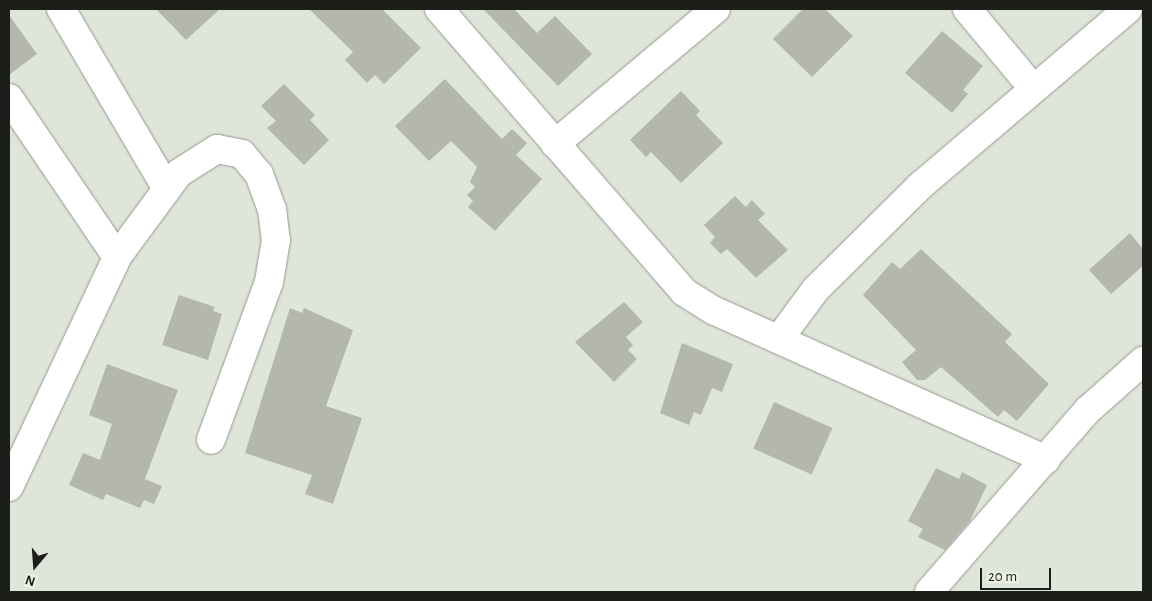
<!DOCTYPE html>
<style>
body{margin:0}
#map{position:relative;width:1152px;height:601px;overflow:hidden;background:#e0e5d9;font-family:"Alegreya Sans",sans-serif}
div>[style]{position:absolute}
.building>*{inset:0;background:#b4b8ac;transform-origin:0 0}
.roads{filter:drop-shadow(0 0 1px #95998e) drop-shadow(0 0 1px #95998e)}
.minor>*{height:28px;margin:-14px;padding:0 14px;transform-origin:14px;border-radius:14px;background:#fff}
span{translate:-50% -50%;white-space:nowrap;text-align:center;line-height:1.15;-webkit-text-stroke:4px #eef2e6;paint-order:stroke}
.frame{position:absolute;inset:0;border:10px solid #1c1e1a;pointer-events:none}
.north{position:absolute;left:10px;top:541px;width:50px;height:50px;-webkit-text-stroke:4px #eef2e6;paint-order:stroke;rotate:198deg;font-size:14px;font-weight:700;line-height:20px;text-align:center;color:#1c1e1a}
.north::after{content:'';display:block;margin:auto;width:18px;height:22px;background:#1c1e1a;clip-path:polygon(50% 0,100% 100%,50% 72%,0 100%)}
.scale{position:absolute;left:980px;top:568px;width:71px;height:22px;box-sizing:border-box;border:2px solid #1c1e1a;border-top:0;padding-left:6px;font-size:15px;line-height:18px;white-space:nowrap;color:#1c1e1a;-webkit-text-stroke:4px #eef2e6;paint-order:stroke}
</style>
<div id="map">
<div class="building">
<i style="clip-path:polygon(156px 9px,220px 9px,186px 40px)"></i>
<i style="clip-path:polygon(309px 9px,382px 9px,421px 48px,384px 84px,375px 75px,367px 83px,345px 60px,353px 52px)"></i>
<i style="clip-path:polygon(483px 9px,514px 9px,537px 33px,555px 16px,592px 54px,558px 86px)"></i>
<i style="clip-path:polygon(803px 9px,825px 9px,853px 36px,812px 77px,773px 39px)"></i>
<i style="clip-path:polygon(9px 15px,37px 54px,9px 75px)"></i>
<i style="clip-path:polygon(942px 31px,983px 66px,963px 90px,968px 94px,952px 113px,905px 73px)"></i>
<i style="clip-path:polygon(445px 79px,502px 139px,512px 129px,527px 143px,516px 155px,542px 179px,495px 231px,468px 207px,473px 201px,467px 195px,475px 187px,470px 182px,477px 167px,451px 141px,429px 161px,395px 126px)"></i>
<i style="clip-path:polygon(284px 84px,315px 115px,310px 120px,329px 140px,304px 165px,267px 128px,276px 121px,261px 106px)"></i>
<i style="clip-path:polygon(681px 91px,700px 111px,696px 115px,723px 143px,681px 183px,651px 152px,646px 157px,630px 140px)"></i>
<i style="clip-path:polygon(735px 196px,746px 207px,752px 200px,765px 214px,758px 220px,788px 250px,756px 278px,727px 249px,721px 254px,710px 243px,715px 237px,704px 225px)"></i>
<i style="clip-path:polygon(1130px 233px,1143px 249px,1143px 266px,1111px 294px,1089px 270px)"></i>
<i style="clip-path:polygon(921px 249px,1012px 334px,1005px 342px,1049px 384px,1017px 421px,1004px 410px,998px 417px,941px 367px,925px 380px,917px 380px,902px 362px,916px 350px,863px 295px,892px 262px,900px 269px)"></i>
<i style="clip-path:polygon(179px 295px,215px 307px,213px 311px,222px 314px,208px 360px,162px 345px)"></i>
<i style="clip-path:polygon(624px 302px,643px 322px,626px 337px,633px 345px,628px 350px,637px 359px,614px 382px,575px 342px)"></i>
<i style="clip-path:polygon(290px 308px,302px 313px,304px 308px,353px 330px,326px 406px,362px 418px,333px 504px,305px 494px,312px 475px,245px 453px)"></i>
<i style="clip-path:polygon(682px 343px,733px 364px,722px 392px,712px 388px,701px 415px,694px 412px,689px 425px,660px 413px)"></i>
<i style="clip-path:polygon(107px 364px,178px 390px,145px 479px,162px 486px,154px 504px,144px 500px,140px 508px,106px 494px,103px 500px,69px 485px,83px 453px,100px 460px,112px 424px,89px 415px)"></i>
<i style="left:774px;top:402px;width:64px;height:51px;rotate:24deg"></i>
<i style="clip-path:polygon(936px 468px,959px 479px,962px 472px,987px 485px,970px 521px,945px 550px,918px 537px,923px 529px,908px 521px)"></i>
</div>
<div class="roads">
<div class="minor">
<i style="left:61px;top:9px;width:207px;rotate:59.5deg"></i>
<i style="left:439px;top:9px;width:374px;rotate:49.1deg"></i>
<i style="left:684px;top:292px;width:36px;rotate:32deg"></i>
<i style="left:715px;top:311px;width:363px;rotate:24.2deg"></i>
<i style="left:967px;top:9px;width:102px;rotate:50.2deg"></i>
<i style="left:9px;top:98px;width:192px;rotate:55.8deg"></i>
<i style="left:555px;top:144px;width:210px;rotate:-40deg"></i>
<i style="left:779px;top:339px;width:62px;rotate:-53.5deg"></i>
<i style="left:816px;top:289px;width:146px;rotate:-44.7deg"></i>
<i style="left:920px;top:186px;width:273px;rotate:-40.4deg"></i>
<i style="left:9px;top:487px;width:254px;rotate:-64.8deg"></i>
<i style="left:117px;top:257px;width:104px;rotate:-53.6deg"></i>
<i style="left:179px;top:173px;width:45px;rotate:-32.3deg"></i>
<i style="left:217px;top:149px;width:25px;rotate:11deg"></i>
<i style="left:242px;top:154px;width:26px;rotate:50deg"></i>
<i style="left:259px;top:174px;width:37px;rotate:70deg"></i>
<i style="left:272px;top:209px;width:31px;rotate:83deg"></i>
<i style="left:276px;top:240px;width:43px;rotate:99.5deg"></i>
<i style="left:269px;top:282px;width:168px;rotate:110.2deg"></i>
<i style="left:929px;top:592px;width:242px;rotate:-48.9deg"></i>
<i style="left:1088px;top:410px;width:74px;rotate:-41.7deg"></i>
</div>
</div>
<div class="frame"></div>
<div class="north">N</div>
<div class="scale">20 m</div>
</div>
